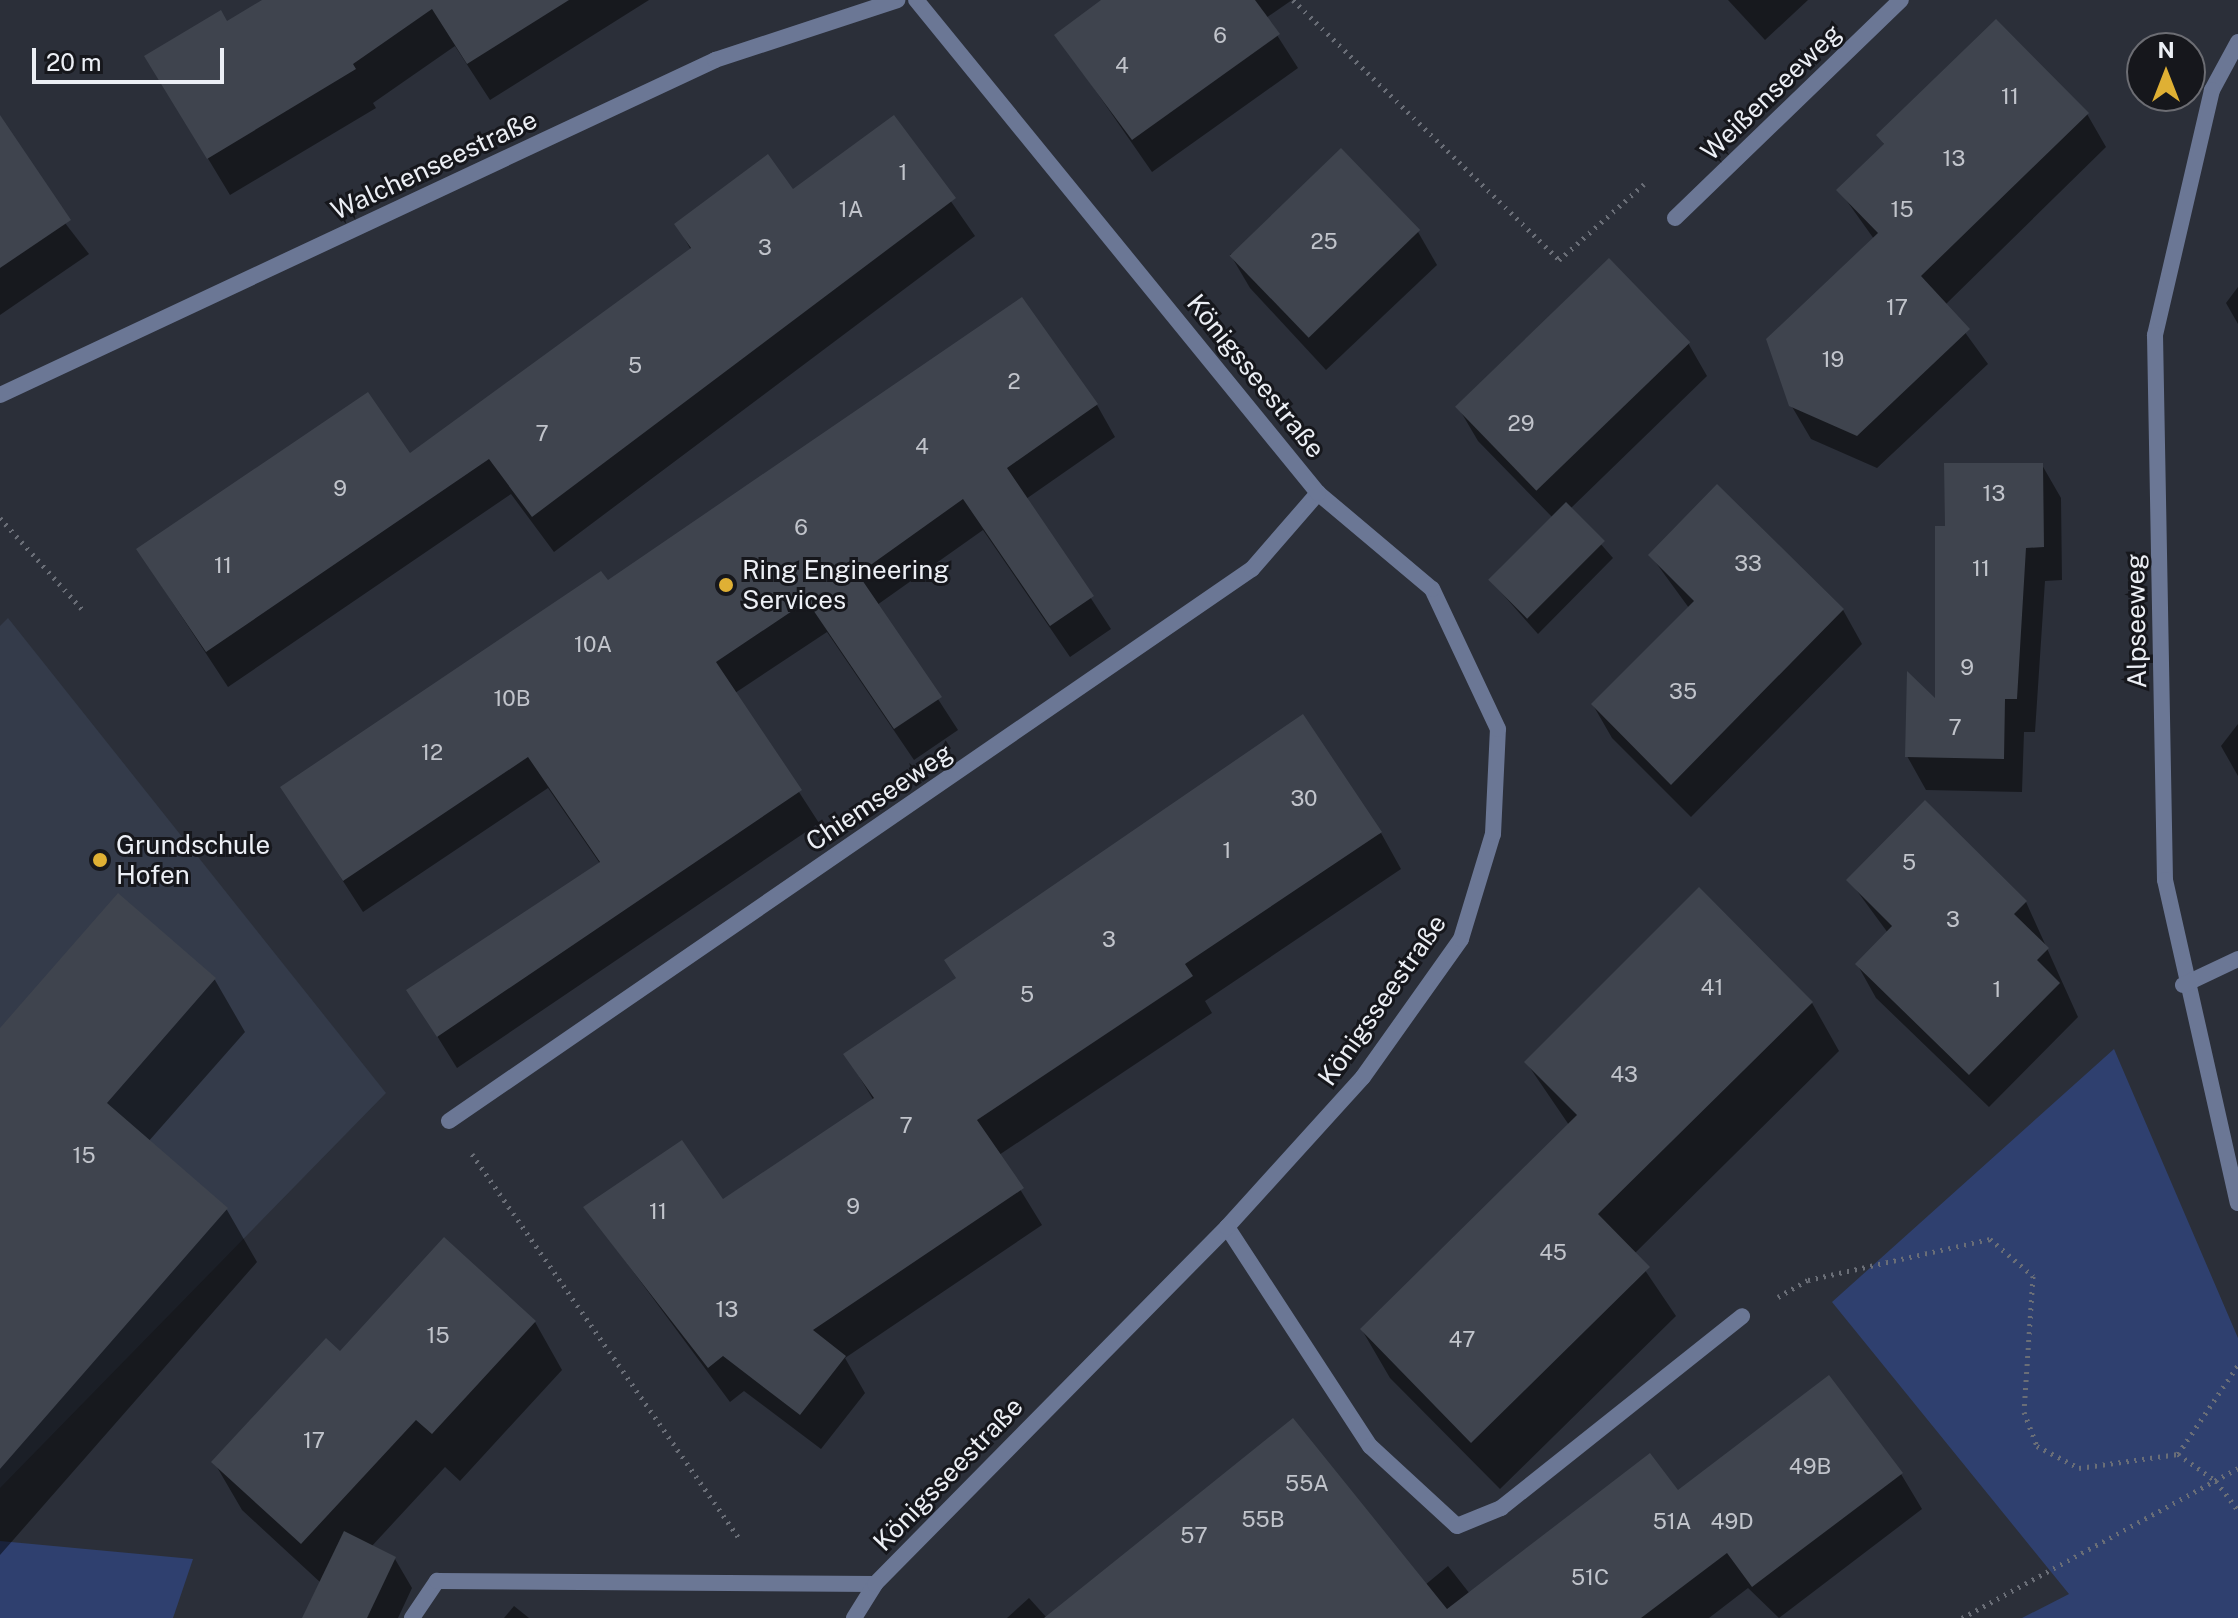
<!DOCTYPE html>
<meta charset="utf-8">
<style>
body{margin:0}
#map{position:relative;width:2238px;height:1618px;overflow:hidden;background:#2b2f39;font-family:"Public Sans",sans-serif}
div>[style]{position:absolute}
.built>*{inset:0;background:#343b4a}
.green>*{inset:0;background:#2f406f}
.shadow>*{inset:0;background:#0007}
.building>*{inset:0;background:#3f444e;transform-origin:0 0}
.path>*{height:5px;margin-top:-2.5px;transform-origin:0;background:repeating-linear-gradient(90deg,#6a6e77 0 2px,transparent 0 8px)}
.lane>*{height:16px;margin:-8px;padding:0 8px;transform-origin:8px;border-radius:8px;background:#6b7795}
.street>*{height:16px;margin:-8px;padding:0 8px;transform-origin:8px;border-radius:8px;background:#6b7795}
.dots>*{width:22px;height:22px;translate:-50% -50%;box-sizing:border-box;border:4px solid #16171c;border-radius:50%}
span{translate:-50% -50%;white-space:nowrap;text-align:center;line-height:1.15;-webkit-text-stroke:6px #16171c;paint-order:stroke}
.number-label{font-size:22px;color:#c1c4cb}
.number-label span{-webkit-text-stroke-width:0}
.street-label{font-size:26px;color:#eceff5}
.poi-label{font-size:26px;color:#eceff5}
.left{translate:0 -50%;text-align:left}
.north{position:absolute;left:2126px;top:32px;width:80px;height:80px;box-sizing:border-box;background:#16171c;border:2px solid #6c6d73;border-radius:50%;rotate:0deg;font-size:22px;font-weight:700;line-height:32px;text-align:center;color:#eceff5}
.north::after{content:'';display:block;margin:auto;width:28px;height:36px;background:#dfb034;clip-path:polygon(50% 0,100% 100%,50% 72%,0 100%)}
.scale{position:absolute;left:32px;top:48px;width:192px;height:36px;box-sizing:border-box;border:4px solid #eceff5;border-top:0;padding-left:10px;font-size:24px;line-height:28px;white-space:nowrap;color:#eceff5;-webkit-text-stroke:6px #16171c;paint-order:stroke}
</style>
<div id="map">
<div class="built">
<i style="clip-path:polygon(8px 618px,386px 1093px,0 1488px,0 626px)"></i>
</div>
<div class="green">
<i style="clip-path:polygon(2114px 1049px,2238px 1338px,2238px 1618px,2022px 1618px,2069px 1594px,1832px 1302px)"></i>
<i style="clip-path:polygon(0 1541px,193px 1559px,173px 1618px,0 1618px)"></i>
</div>
<div class="shadow">
<i style="clip-path:polygon(266px 0,649px 0,490px 100px,455px 46px,373px 103px,376px 108px,230px 195px,169px 94px,226px 24px)"></i>
<i style="clip-path:polygon(1105px 0,1292px 0,1266px 18px,1298px 68px,1152px 172px,1057px 35px)"></i>
<i style="clip-path:polygon(1728px 0,1808px 0,1765px 40px)"></i>
<i style="clip-path:polygon(2087px 114px,2106px 147px,1945px 305px,1988px 364px,1877px 468px,1811px 439px,1791px 405px,1874px 239px,1839px 190px,1885px 146px,1879px 136px)"></i>
<i style="clip-path:polygon(893px 118px,975px 236px,554px 552px,511px 494px,228px 687px,138px 550px,409px 456px,691px 250px,677px 225px,793px 192px)"></i>
<i style="clip-path:polygon(0 139px,89px 254px,0 315px)"></i>
<i style="clip-path:polygon(1418px 232px,1437px 265px,1326px 370px,1250px 288px,1230px 254px)"></i>
<i style="clip-path:polygon(2238px 287px,2238px 324px,2226px 303px)"></i>
<i style="clip-path:polygon(1688px 343px,1707px 376px,1570px 509px,1613px 558px,1538px 634px,1491px 581px,1553px 518px,1478px 441px,1458px 407px)"></i>
<i style="clip-path:polygon(1097px 405px,1115px 437px,1026px 499px,1111px 629px,1070px 657px,983px 530px,877px 605px,958px 730px,914px 760px,827px 632px,735px 693px,819px 823px,457px 1068px,409px 991px,601px 865px,548px 788px,363px 912px,282px 787px,607px 583px)"></i>
<i style="clip-path:polygon(2042px 465px,2061px 498px,2062px 580px,2045px 581px,2035px 732px,2024px 732px,2022px 792px,1926px 790px,1907px 756px,1937px 703px,1947px 528px)"></i>
<i style="clip-path:polygon(1717px 487px,1843px 610px,1862px 644px,1691px 817px,1612px 738px,1593px 705px,1689px 608px,1651px 556px)"></i>
<i style="clip-path:polygon(2238px 724px,2238px 776px,2221px 746px)"></i>
<i style="clip-path:polygon(1925px 803px,2026px 902px,2078px 1017px,1989px 1107px,1876px 998px,1857px 964px,1888px 933px,1849px 880px)"></i>
<i style="clip-path:polygon(1381px 833px,1401px 869px,1205px 1001px,1212px 1013px,999px 1155px,1042px 1225px,845px 1358px,865px 1393px,821px 1449px,744px 1391px,730px 1402px,586px 1208px,722px 1202px,874px 1101px,846px 1055px)"></i>
<i style="clip-path:polygon(118px 896px,215px 980px,245px 1032px,148px 1142px,227px 1210px,257px 1262px,0 1555px,0 1031px)"></i>
<i style="clip-path:polygon(1812px 1003px,1839px 1051px,1634px 1254px,1676px 1316px,1500px 1489px,1390px 1378px,1362px 1330px,1569px 1125px,1526px 1062px)"></i>
<i style="clip-path:polygon(535px 1322px,562px 1370px,460px 1481px,445px 1467px,371px 1547px,395px 1559px,412px 1588px,398px 1618px,304px 1618px,321px 1583px,242px 1510px,214px 1462px,340px 1353px)"></i>
<i style="clip-path:polygon(1901px 1474px,1922px 1509px,1779px 1618px,1748px 1588px,1709px 1618px,1047px 1618px,1425px 1585px,1448px 1566px,1470px 1594px,1678px 1493px)"></i>
<i style="clip-path:polygon(1029px 1598px,1047px 1618px,1007px 1618px)"></i>
<i style="clip-path:polygon(514px 1606px,529px 1618px,504px 1618px)"></i>
</div>
<div class="building">
<i style="clip-path:polygon(262px 0,569px 0,467px 64px,432px 9px,353px 64px,356px 69px,207px 159px,144px 56px,221px 10px,227px 21px)"></i>
<i style="clip-path:polygon(1101px 0,1255px 0,1280px 34px,1132px 140px,1054px 35px)"></i>
<i style="clip-path:polygon(1996px 19px,2089px 113px,1921px 276px,1970px 329px,1857px 436px,1789px 406px,1766px 339px,1878px 233px,1836px 190px,1884px 144px,1876px 135px)"></i>
<i style="clip-path:polygon(0 115px,71px 220px,0 268px)"></i>
<i style="clip-path:polygon(894px 115px,956px 198px,532px 517px,489px 459px,206px 652px,136px 549px,368px 392px,410px 453px,691px 248px,674px 224px,768px 154px,793px 189px)"></i>
<i style="left:1341px;top:148px;width:114px;height:155px;rotate:46deg"></i>
<i style="left:1609px;top:258px;width:117px;height:214px;rotate:46deg"></i>
<i style="clip-path:polygon(1022px 297px,1098px 404px,1007px 468px,1094px 596px,1050px 626px,963px 499px,858px 574px,942px 697px,894px 729px,807px 601px,716px 662px,802px 790px,437px 1037px,406px 990px,600px 862px,528px 757px,343px 881px,280px 787px,601px 571px,608px 580px)"></i>
<i style="clip-path:polygon(1944px 463px,2043px 463px,2044px 547px,2026px 548px,2017px 699px,2005px 699px,2004px 759px,1905px 757px,1907px 671px,1935px 698px,1935px 526px,1945px 526px)"></i>
<i style="clip-path:polygon(1717px 484px,1844px 609px,1671px 785px,1591px 704px,1694px 601px,1648px 555px)"></i>
<i style="left:1566px;top:502px;width:55px;height:110px;rotate:45deg"></i>
<i style="clip-path:polygon(1303px 714px,1382px 832px,1185px 964px,1193px 976px,977px 1120px,1024px 1188px,813px 1330px,846px 1356px,800px 1415px,723px 1356px,708px 1368px,583px 1207px,682px 1140px,723px 1199px,874px 1098px,843px 1054px,956px 978px,944px 960px)"></i>
<i style="clip-path:polygon(1925px 800px,2027px 901px,2014px 914px,2049px 948px,2037px 960px,2060px 983px,1969px 1075px,1855px 964px,1892px 926px,1846px 880px)"></i>
<i style="clip-path:polygon(1699px 887px,1813px 1002px,1598px 1214px,1650px 1267px,1471px 1443px,1360px 1329px,1577px 1115px,1524px 1062px)"></i>
<i style="clip-path:polygon(118px 893px,216px 978px,107px 1103px,228px 1208px,0 1469px,0 1028px)"></i>
<i style="clip-path:polygon(444px 1237px,536px 1321px,432px 1434px,416px 1420px,301px 1544px,211px 1462px,326px 1338px,340px 1351px)"></i>
<i style="clip-path:polygon(1829px 1375px,1903px 1473px,1752px 1587px,1727px 1553px,1641px 1618px,1044px 1618px,1293px 1418px,1447px 1609px,1650px 1453px,1678px 1490px)"></i>
<i style="clip-path:polygon(344px 1531px,396px 1557px,367px 1618px,302px 1618px)"></i>
</div>
<div class="path">
<i style="left:1293px;top:0;width:372px;rotate:44.3deg"></i>
<i style="left:1559px;top:260px;width:114px;rotate:-41.8deg"></i>
<i style="left:0;top:518px;width:122px;rotate:48deg"></i>
<i style="left:472px;top:1154px;width:470px;rotate:55.2deg"></i>
<i style="left:1778px;top:1297px;width:34px;rotate:-30deg"></i>
<i style="left:1808px;top:1280px;width:187px;rotate:-12.7deg"></i>
<i style="left:1990px;top:1239px;width:57px;rotate:40.7deg"></i>
<i style="left:2033px;top:1276px;width:136px;rotate:93.8deg"></i>
<i style="left:2024px;top:1412px;width:36px;rotate:69deg"></i>
<i style="left:2037px;top:1446px;width:47px;rotate:27.6deg"></i>
<i style="left:2079px;top:1468px;width:100px;rotate:-8deg"></i>
<i style="left:2178px;top:1454px;width:47px;rotate:35.4deg"></i>
<i style="left:2216px;top:1481px;width:36px;rotate:53deg"></i>
<i style="left:2178px;top:1454px;width:107px;rotate:-56deg"></i>
<i style="left:1962px;top:1618px;width:314px;rotate:-28.5deg"></i>
</div>
<div class="lane">
<i style="left:1227px;top:1227px;width:262px;rotate:56.9deg"></i>
<i style="left:1370px;top:1446px;width:118px;rotate:42.6deg"></i>
<i style="left:1457px;top:1526px;width:48px;rotate:-22.2deg"></i>
<i style="left:1501px;top:1508px;width:308px;rotate:-38.5deg"></i>
<i style="left:412px;top:1618px;width:45px;rotate:-56deg"></i>
<i style="left:437px;top:1581px;width:438px;rotate:0.4deg"></i>
</div>
<div class="street">
<i style="left:2238px;top:42px;width:55px;rotate:118.4deg"></i>
<i style="left:2212px;top:90px;width:252px;rotate:103.1deg"></i>
<i style="left:2155px;top:335px;width:545px;rotate:88.95deg"></i>
<i style="left:2165px;top:880px;width:331px;rotate:77.3deg"></i>
<i style="left:1675px;top:218px;width:314px;rotate:-44deg"></i>
<i style="left:0;top:395px;width:790px;rotate:-25.1deg"></i>
<i style="left:715px;top:60px;width:192px;rotate:-18.2deg"></i>
<i style="left:2183px;top:985px;width:61px;rotate:-25.3deg"></i>
<i style="left:449px;top:1121px;width:974px;rotate:-34.51deg"></i>
<i style="left:1252px;top:569px;width:101px;rotate:-49deg"></i>
<i style="left:854px;top:1618px;width:40px;rotate:-58deg"></i>
<i style="left:875px;top:1584px;width:501px;rotate:-45.4deg"></i>
<i style="left:1227px;top:1227px;width:202px;rotate:-47.8deg"></i>
<i style="left:1363px;top:1077px;width:169px;rotate:-54.6deg"></i>
<i style="left:1461px;top:939px;width:110px;rotate:-73.1deg"></i>
<i style="left:1493px;top:834px;width:105px;rotate:-87.3deg"></i>
<i style="left:1498px;top:729px;width:155px;rotate:-115.2deg"></i>
<i style="left:1432px;top:589px;width:149px;rotate:-139.9deg"></i>
<i style="left:1318px;top:493px;width:636px;rotate:-129.19deg"></i>
</div>
<div class="dots">
<i style="left:726px;top:585px;background:#dfb034"></i>
<i style="left:100px;top:860px;background:#dfb034"></i>
</div>
<div class="number-label">
<span style="left:1220px;top:36px">6</span>
<span style="left:1122px;top:66px">4</span>
<span style="left:2010px;top:97px">11</span>
<span style="left:1954px;top:159px">13</span>
<span style="left:903px;top:173px">1</span>
<span style="left:851px;top:210px">1A</span>
<span style="left:1902px;top:210px">15</span>
<span style="left:1324px;top:242px">25</span>
<span style="left:765px;top:248px">3</span>
<span style="left:1897px;top:308px">17</span>
<span style="left:1833px;top:360px">19</span>
<span style="left:635px;top:366px">5</span>
<span style="left:1014px;top:382px">2</span>
<span style="left:1521px;top:424px">29</span>
<span style="left:542px;top:434px">7</span>
<span style="left:922px;top:447px">4</span>
<span style="left:340px;top:489px">9</span>
<span style="left:1994px;top:494px">13</span>
<span style="left:801px;top:528px">6</span>
<span style="left:1748px;top:564px">33</span>
<span style="left:223px;top:566px">11</span>
<span style="left:1981px;top:569px">11</span>
<span style="left:593px;top:645px">10A</span>
<span style="left:1967px;top:668px">9</span>
<span style="left:1683px;top:692px">35</span>
<span style="left:512px;top:699px">10B</span>
<span style="left:1955px;top:728px">7</span>
<span style="left:432px;top:753px">12</span>
<span style="left:1304px;top:799px">30</span>
<span style="left:1227px;top:851px">1</span>
<span style="left:1909px;top:863px">5</span>
<span style="left:1953px;top:920px">3</span>
<span style="left:1109px;top:940px">3</span>
<span style="left:1712px;top:988px">41</span>
<span style="left:1997px;top:990px">1</span>
<span style="left:1027px;top:995px">5</span>
<span style="left:1624px;top:1075px">43</span>
<span style="left:906px;top:1126px">7</span>
<span style="left:84px;top:1156px">15</span>
<span style="left:853px;top:1207px">9</span>
<span style="left:658px;top:1212px">11</span>
<span style="left:1553px;top:1253px">45</span>
<span style="left:727px;top:1310px">13</span>
<span style="left:438px;top:1336px">15</span>
<span style="left:1462px;top:1340px">47</span>
<span style="left:314px;top:1441px">17</span>
<span style="left:1810px;top:1467px">49B</span>
<span style="left:1307px;top:1484px">55A</span>
<span style="left:1263px;top:1520px">55B</span>
<span style="left:1672px;top:1522px">51A</span>
<span style="left:1732px;top:1522px">49D</span>
<span style="left:1194px;top:1536px">57</span>
<span style="left:1590px;top:1578px">51C</span>
</div>
<div class="street-label">
<span style="left:1771px;top:92px;rotate:-44deg">Weißenseeweg</span>
<span style="left:434px;top:165px;rotate:-25deg">Walchenseestraße</span>
<span style="left:1256px;top:376px;rotate:51deg">Königsseestraße</span>
<span style="left:2136px;top:621px;rotate:-91deg">Alpseeweg</span>
<span style="left:879px;top:797px;rotate:-34deg">Chiemseeweg</span>
<span style="left:1382px;top:1000px;rotate:-55deg">Königsseestraße</span>
<span style="left:948px;top:1474px;rotate:-46deg">Königsseestraße</span>
</div>
<div class="poi-label">
<span class="left" style="left:742px;top:585px">Ring Engineering<br>Services</span>
<span class="left" style="left:116px;top:860px">Grundschule<br>Hofen</span>
</div>
<div class="north">N</div>
<div class="scale">20 m</div>
</div>
